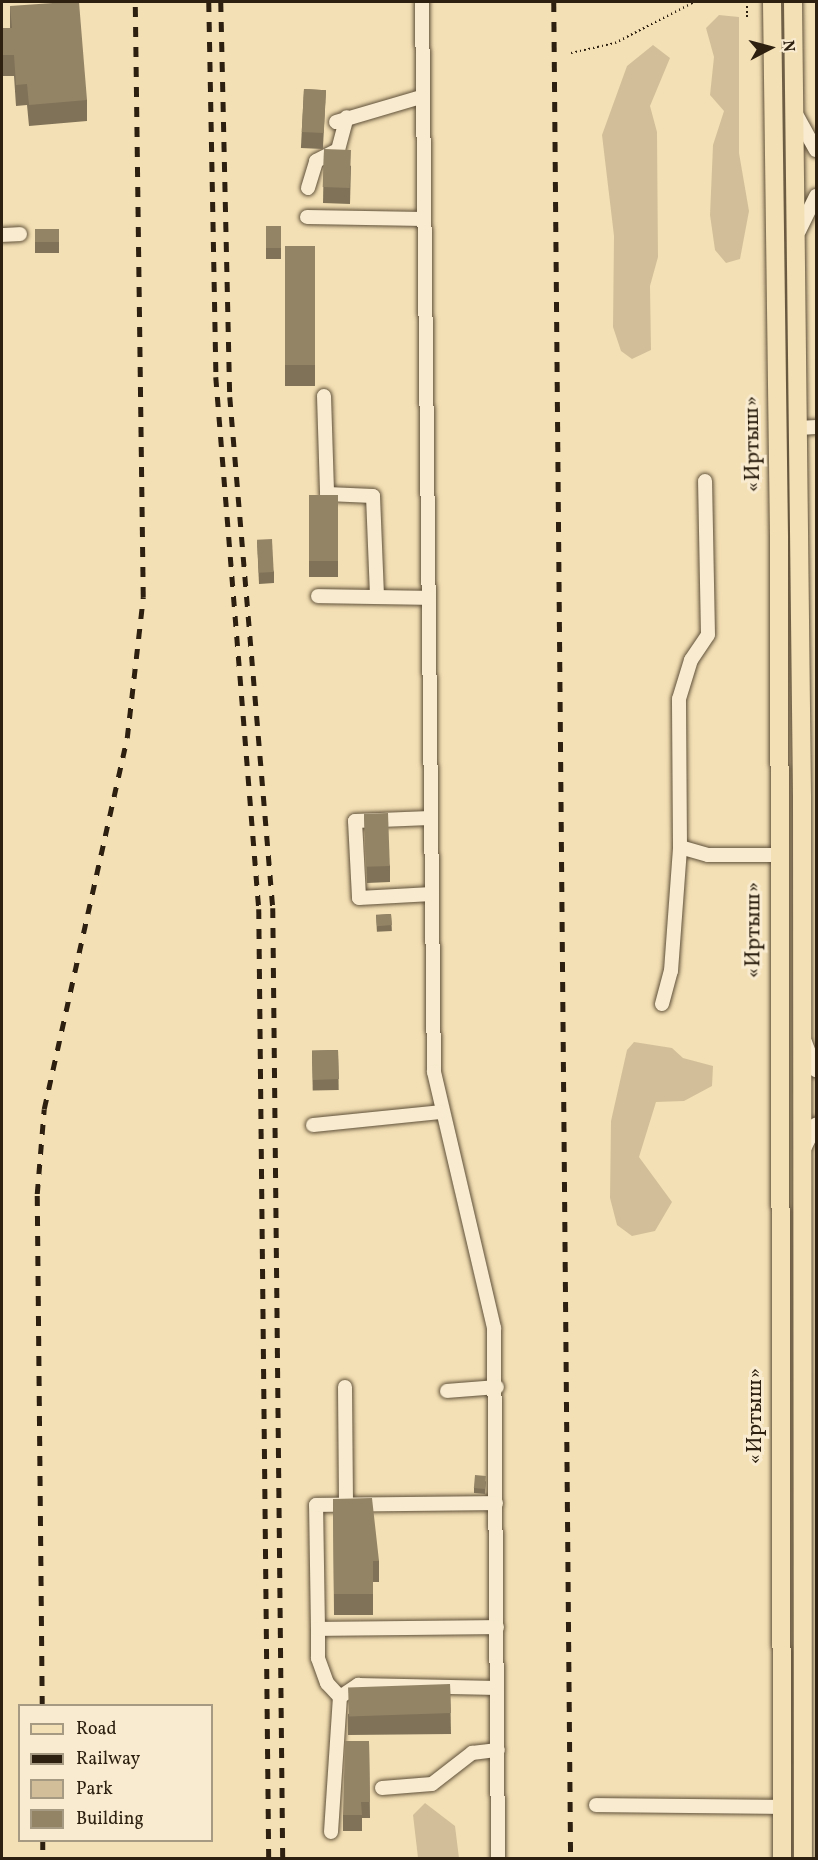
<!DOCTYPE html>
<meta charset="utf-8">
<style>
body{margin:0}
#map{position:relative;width:818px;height:1860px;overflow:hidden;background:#f4e0b5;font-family:Vollkorn,serif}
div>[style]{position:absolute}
.green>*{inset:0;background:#d2bf99}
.path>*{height:2px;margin-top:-1px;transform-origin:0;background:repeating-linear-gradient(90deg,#2d2010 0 1.5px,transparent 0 4.5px)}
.roads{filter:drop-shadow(0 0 2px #5f5039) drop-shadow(0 0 2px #5f5039)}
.minor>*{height:14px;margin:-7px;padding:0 7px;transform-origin:7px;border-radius:7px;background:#f8ebcf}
.major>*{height:18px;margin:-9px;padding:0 9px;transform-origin:9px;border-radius:9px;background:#f4e0b5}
.rail>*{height:4.5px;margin-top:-2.25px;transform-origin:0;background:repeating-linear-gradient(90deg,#2d2010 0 10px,transparent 0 20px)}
.wall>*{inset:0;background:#7f7258;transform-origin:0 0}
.building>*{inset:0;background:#948466;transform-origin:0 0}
span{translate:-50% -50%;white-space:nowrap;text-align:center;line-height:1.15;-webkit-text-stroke:6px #f8ebcf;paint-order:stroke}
.street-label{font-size:22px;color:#2d2010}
.frame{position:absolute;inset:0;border:3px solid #2d2010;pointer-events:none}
.legend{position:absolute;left:18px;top:1704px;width:195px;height:138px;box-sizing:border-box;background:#f8ebcf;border:2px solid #a79a83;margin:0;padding:8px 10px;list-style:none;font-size:18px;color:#2d2010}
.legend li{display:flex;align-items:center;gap:12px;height:30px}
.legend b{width:30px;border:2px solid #a79a83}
.north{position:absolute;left:740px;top:18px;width:60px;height:60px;-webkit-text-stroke:4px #f8ebcf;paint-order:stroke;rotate:84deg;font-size:16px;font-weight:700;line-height:24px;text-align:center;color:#2d2010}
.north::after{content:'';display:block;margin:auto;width:21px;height:27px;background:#2d2010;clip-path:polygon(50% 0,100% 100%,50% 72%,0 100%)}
</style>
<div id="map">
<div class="green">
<i style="clip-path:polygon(719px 15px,739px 17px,739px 153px,749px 211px,740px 259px,726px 263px,715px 250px,710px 215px,713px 145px,724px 111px,710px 95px,714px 57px,706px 28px)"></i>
<i style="clip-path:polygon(653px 45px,670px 58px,650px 106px,657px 132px,658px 257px,650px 286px,651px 350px,632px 359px,621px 351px,613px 327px,614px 236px,602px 135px,627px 66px)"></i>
<i style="clip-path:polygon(634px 1042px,672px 1048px,683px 1058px,713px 1066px,712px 1086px,684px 1101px,656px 1102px,639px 1157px,672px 1202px,655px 1231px,632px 1236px,617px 1225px,610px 1198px,611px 1121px,627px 1050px)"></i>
<i style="clip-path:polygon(425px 1803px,455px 1826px,459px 1858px,418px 1858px,413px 1815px)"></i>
</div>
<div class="path">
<i style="left:747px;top:2px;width:15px;rotate:90deg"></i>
<i style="left:571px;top:53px;width:45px;rotate:-12.8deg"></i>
<i style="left:615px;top:43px;width:89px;rotate:-27.4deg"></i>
</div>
<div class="roads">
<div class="minor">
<i style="left:422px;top:2px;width:1070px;rotate:89.36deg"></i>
<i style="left:434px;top:1072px;width:263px;rotate:76.8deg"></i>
<i style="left:494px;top:1328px;width:530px;rotate:89.57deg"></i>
<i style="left:797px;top:116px;width:39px;rotate:61deg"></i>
<i style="left:336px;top:122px;width:89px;rotate:-16.4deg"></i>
<i style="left:308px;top:188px;width:28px;rotate:-73deg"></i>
<i style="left:316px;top:161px;width:25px;rotate:-27deg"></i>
<i style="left:338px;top:150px;width:34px;rotate:-75deg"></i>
<i style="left:307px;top:217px;width:117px;rotate:1deg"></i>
<i style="left:799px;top:231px;width:39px;rotate:-64deg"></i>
<i style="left:2px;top:235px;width:18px;rotate:-3deg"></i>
<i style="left:324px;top:396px;width:98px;rotate:88.2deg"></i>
<i style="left:327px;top:494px;width:46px;rotate:2.5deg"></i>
<i style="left:373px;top:496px;width:101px;rotate:87.7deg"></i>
<i style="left:799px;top:428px;width:17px;rotate:-3deg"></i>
<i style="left:318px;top:596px;width:111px;rotate:1deg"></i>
<i style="left:430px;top:818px;width:75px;rotate:177.7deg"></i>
<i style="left:355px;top:821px;width:77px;rotate:87deg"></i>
<i style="left:359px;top:898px;width:73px;rotate:-3.1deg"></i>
<i style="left:680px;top:847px;width:29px;rotate:16deg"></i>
<i style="left:708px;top:855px;width:69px"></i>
<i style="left:662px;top:1004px;width:34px;rotate:-75deg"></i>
<i style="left:671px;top:971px;width:124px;rotate:-85.8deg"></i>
<i style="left:680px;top:847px;width:148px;rotate:-90.4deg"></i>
<i style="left:679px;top:699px;width:41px;rotate:-72.9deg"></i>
<i style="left:691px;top:660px;width:30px;rotate:-56deg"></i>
<i style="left:708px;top:635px;width:154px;rotate:-91.1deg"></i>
<i style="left:805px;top:1042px;width:30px;rotate:69deg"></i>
<i style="left:313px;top:1125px;width:128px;rotate:-5.8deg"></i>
<i style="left:805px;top:1147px;width:25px;rotate:-64deg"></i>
<i style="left:345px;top:1387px;width:117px;rotate:89.5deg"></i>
<i style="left:447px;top:1391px;width:50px;rotate:-4.6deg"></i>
<i style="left:318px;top:1629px;width:124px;rotate:-90.9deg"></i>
<i style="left:316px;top:1505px;width:180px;rotate:-0.6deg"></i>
<i style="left:340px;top:1697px;width:19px;rotate:-133deg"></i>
<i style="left:327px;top:1683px;width:27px;rotate:-110deg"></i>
<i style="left:318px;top:1658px;width:29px;rotate:-90deg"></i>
<i style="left:318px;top:1629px;width:179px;rotate:-0.6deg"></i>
<i style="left:382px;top:1788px;width:50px;rotate:-4.6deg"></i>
<i style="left:432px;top:1784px;width:51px;rotate:-37.8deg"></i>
<i style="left:472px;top:1753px;width:26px;rotate:-7deg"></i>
<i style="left:596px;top:1805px;width:186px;rotate:0.6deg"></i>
<i style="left:331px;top:1832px;width:135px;rotate:-86.2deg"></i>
<i style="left:340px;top:1697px;width:22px;rotate:-34deg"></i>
<i style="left:358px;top:1685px;width:139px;rotate:1.2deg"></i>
</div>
<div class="major">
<i style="left:772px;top:2px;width:537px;rotate:89.25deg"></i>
<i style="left:779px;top:539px;width:1319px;rotate:89.87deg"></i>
<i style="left:793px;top:2px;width:796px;rotate:89.35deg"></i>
<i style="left:802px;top:798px;width:1060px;rotate:89.95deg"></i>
</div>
</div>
<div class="rail">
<i style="left:209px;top:2px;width:375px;rotate:88.9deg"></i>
<i style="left:216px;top:377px;width:534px;rotate:85.38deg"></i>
<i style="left:259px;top:909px;width:949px;rotate:89.4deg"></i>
<i style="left:221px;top:2px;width:395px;rotate:88.7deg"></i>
<i style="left:230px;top:397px;width:513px;rotate:85.19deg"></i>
<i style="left:273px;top:908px;width:950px;rotate:89.4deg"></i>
<i style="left:554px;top:2px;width:1856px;rotate:89.48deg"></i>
<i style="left:42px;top:1706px;width:512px;rotate:-90.56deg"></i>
<i style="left:37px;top:1194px;width:85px;rotate:-85.3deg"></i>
<i style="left:44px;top:1109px;width:380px;rotate:-77.4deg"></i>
<i style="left:127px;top:738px;width:142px;rotate:-83.5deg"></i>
<i style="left:143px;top:597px;width:595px;rotate:-90.77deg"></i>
<i style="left:43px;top:1840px;width:18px;rotate:90deg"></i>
</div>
<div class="wall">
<i style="clip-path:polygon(10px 6px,87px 100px,87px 121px,29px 126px,27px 105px,16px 106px,14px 76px,2px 76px,2px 28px,10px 28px)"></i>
<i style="left:304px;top:89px;width:22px;height:59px;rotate:3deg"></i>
<i style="clip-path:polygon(324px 151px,351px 166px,350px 204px,323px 203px)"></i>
<i style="left:266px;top:226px;width:15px;height:33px"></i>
<i style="left:35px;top:229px;width:24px;height:24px"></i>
<i style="left:285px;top:246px;width:30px;height:140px"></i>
<i style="left:309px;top:495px;width:29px;height:82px"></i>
<i style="clip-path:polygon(257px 540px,274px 572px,274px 583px,259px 584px)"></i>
<i style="clip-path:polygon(364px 814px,390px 866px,390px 882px,367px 883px)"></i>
<i style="left:391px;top:914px;width:17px;height:15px;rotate:87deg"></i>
<i style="left:338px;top:1050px;width:40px;height:26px;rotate:89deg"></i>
<i style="clip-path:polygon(486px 1481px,485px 1494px,474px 1493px,474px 1488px)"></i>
<i style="clip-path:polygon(333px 1499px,379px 1561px,379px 1582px,373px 1582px,373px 1615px,334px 1615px)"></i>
<i style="clip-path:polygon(450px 1684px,451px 1734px,348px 1735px,348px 1714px)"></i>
<i style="clip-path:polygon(369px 1741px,370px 1818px,362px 1818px,362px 1831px,343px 1831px,343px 1815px)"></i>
</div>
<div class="building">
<i style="clip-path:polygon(67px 2px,79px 2px,87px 100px,29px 105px,27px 84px,16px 85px,14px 55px,2px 55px,2px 28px,12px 28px,10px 6px)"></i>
<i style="left:304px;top:89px;width:22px;height:43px;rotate:3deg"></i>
<i style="left:351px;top:150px;width:38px;height:27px;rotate:92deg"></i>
<i style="left:266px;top:226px;width:15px;height:22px"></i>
<i style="left:35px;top:229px;width:24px;height:13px"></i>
<i style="left:285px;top:246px;width:30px;height:119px"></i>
<i style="left:309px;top:495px;width:29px;height:66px"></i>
<i style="left:272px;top:539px;width:33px;height:15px;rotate:87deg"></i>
<i style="left:388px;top:813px;width:53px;height:24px;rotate:88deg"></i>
<i style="left:391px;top:914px;width:11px;height:15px;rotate:85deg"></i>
<i style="left:338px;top:1050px;width:29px;height:26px;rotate:88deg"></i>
<i style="left:475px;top:1475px;width:11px;height:13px;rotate:5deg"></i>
<i style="clip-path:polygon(372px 1498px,379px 1561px,373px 1561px,373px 1594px,334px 1594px,333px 1499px)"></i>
<i style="left:450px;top:1684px;width:29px;height:102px;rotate:88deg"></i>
<i style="clip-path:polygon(345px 1741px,369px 1741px,370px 1802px,361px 1802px,362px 1815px,343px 1815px)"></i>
</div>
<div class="street-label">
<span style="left:753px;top:444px;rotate:-91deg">«Иртыш»</span>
<span style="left:754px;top:930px;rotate:-90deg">«Иртыш»</span>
<span style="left:756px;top:1416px;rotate:-90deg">«Иртыш»</span>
</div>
<div class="frame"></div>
<ul class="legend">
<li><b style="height:8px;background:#f4e0b5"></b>Road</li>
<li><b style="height:8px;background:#2d2010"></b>Railway</li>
<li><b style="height:16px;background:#d2bf99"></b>Park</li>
<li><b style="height:16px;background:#948466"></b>Building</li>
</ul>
<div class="north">N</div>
</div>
